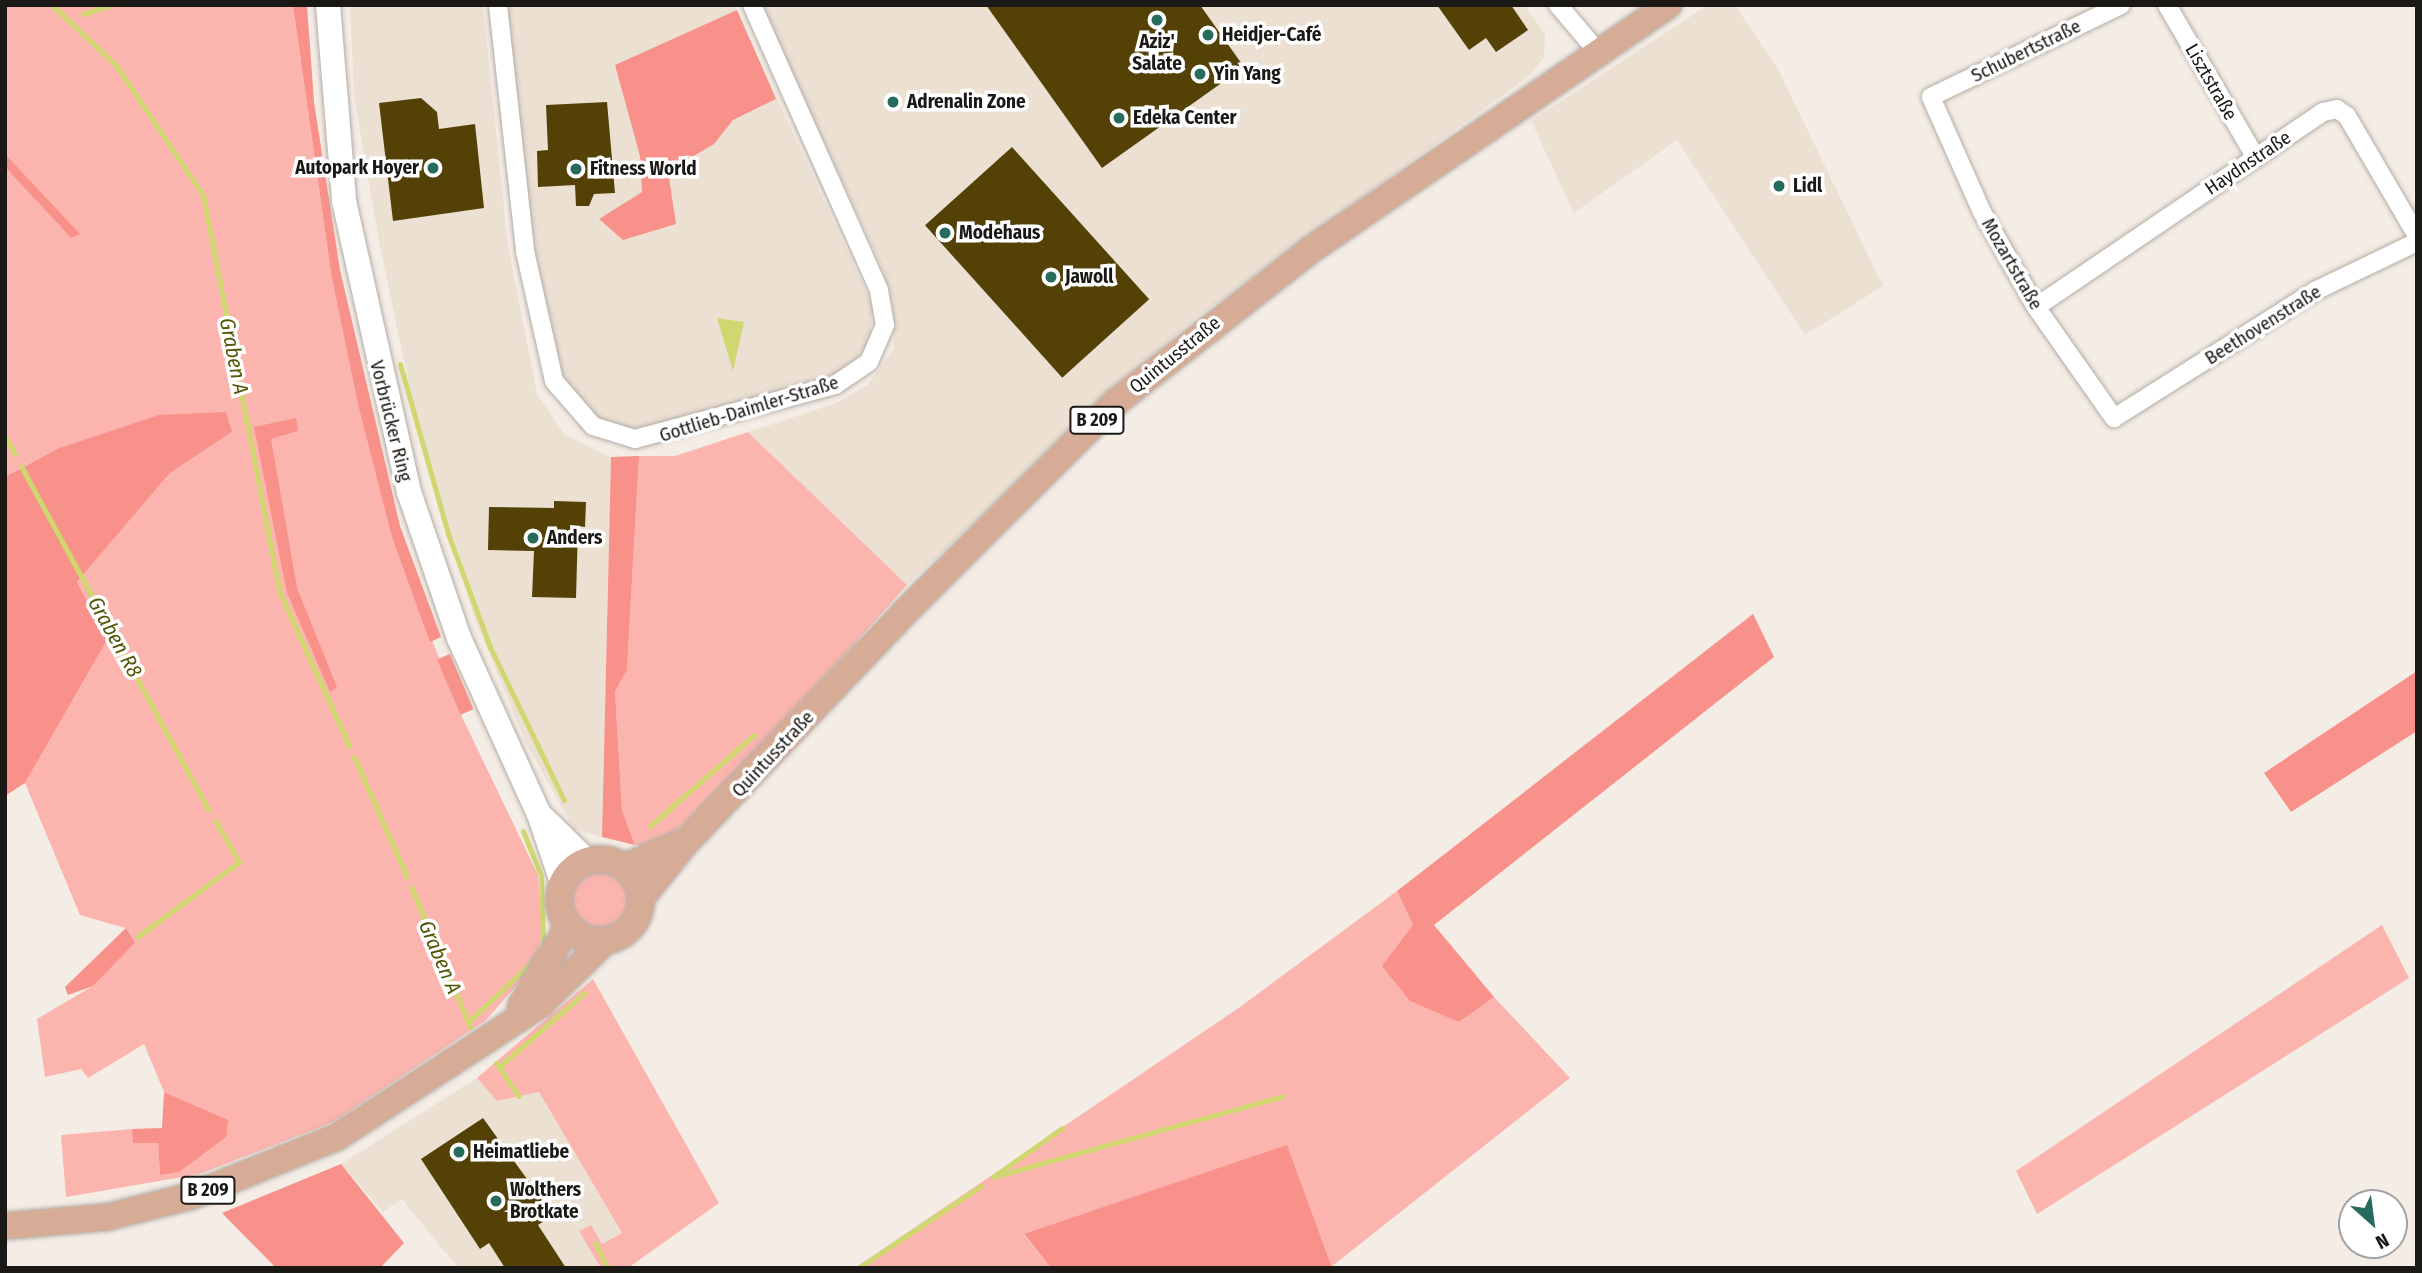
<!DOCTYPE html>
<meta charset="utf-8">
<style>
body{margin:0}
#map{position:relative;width:2422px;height:1273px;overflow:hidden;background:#f4ede6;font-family:"Fira Sans Condensed",sans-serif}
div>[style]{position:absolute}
.built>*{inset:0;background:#ece0d3}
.green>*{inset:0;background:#fbb5ae}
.round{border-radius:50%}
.forest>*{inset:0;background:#f89189;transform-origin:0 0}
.water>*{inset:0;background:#d0d670}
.stream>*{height:5px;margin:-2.5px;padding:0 2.5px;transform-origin:2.5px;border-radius:2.5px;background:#d0d670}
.building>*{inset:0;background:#534106;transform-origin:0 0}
.roads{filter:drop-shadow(0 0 2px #b4ada6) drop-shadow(0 0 2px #b4ada6)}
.minor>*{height:18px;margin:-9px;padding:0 9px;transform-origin:9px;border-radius:9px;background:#fff}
.secondary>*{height:24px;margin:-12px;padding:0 12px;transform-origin:12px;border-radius:12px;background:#fff}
.primary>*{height:26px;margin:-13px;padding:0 13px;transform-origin:13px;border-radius:13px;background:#d6ac97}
.primary>.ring{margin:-13px;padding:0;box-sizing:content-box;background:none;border:26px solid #d6ac97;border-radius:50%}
.dots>*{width:19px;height:19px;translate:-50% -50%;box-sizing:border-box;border:4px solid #fff;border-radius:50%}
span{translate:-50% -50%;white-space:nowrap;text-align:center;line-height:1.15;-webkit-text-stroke:7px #fff;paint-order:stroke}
.shield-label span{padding:2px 5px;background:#fff;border:2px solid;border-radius:5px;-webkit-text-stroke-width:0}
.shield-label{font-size:18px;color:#1b1916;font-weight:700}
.poi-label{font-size:19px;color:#1b1916;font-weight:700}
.left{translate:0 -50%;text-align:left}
.right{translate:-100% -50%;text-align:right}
.street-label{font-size:19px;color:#1b1916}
.water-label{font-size:21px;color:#525504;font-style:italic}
.frame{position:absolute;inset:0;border:7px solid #1b1916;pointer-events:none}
.north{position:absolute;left:2338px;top:1189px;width:70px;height:70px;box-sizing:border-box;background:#fff;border:2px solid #a4a3a2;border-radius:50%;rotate:152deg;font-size:19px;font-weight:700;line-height:28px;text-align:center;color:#1b1916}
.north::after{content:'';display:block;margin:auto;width:24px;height:32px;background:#276b5c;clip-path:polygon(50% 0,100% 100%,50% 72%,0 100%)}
</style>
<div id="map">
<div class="built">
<i style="clip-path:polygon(350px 5px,483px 5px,508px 246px,537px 394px,565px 435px,611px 457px,602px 837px,574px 829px,526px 743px,474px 617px,418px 426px,380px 247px,354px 96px)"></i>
<i style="clip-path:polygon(505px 5px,734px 5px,873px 307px,869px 342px,850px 367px,824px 385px,673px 431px,613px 433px,558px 380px,528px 243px)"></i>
<i style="clip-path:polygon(761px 5px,1524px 5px,1545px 34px,1544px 57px,1529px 76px,1185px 326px,907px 585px,748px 432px,836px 403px,868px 385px,894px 348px,893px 308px,882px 267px)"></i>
<i style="clip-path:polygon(1708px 5px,1735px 5px,1778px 69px,1883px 286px,1805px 335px,1677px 140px,1574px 213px,1531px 121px)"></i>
<i style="clip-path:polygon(477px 1078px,497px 1101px,539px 1092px,622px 1233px,602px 1244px,580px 1231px,601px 1268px,458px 1268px,402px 1199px,383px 1212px,341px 1164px)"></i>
</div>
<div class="green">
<i style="clip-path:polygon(5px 5px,293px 5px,331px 273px,392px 537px,461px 715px,538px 875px,542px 929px,538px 961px,485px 1021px,333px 1122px,200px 1174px,66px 1197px,61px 1135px,132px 1129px,134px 1143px,158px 1143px,160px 1175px,227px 1120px,164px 1092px,144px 1044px,88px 1078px,81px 1069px,45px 1077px,37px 1019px,93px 986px,135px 943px,125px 928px,80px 915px,25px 783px,107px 640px,77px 582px,170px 473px,232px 432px,57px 449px,5px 477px,5px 167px,71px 238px,79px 234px,5px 154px)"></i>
<i style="clip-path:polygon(748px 432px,907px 585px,736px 776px,688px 823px,647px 848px,635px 845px,622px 810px,615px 691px,627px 670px,639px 456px,675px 456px)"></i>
<i class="round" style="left:567px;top:867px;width:66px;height:66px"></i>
<i style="clip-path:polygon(1397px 891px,1459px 1022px,1494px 997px,1570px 1078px,1331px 1267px,1287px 1146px,1024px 1235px,1051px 1268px,855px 1268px,1240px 1007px)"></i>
<i style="clip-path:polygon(2382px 925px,2409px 978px,2037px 1214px,2016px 1171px)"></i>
<i style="clip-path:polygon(593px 979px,719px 1203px,628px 1268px,601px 1268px,579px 1231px,591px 1225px,602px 1244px,622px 1233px,539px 1092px,497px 1101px,477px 1078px)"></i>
</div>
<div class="forest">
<i style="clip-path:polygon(293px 5px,307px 5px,314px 102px,340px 270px,400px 526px,441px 637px,430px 642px,392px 537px,358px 404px,331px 273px)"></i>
<i style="clip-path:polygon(737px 10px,776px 99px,733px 120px,714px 144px,668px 171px,676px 224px,623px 240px,599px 219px,642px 192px,640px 156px,615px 65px)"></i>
<i style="clip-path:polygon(5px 154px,80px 234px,71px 238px,5px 167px)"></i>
<i style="clip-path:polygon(226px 412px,232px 432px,170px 473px,77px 582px,107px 640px,25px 783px,5px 796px,5px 477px,57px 449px,159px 415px)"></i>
<i style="clip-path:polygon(296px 418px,298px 431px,271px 439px,297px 588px,337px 687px,330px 692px,287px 593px,254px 427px)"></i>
<i style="clip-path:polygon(639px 456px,627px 670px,615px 691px,622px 810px,635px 845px,602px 837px,611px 457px)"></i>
<i style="clip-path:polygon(1753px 614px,1774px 657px,1434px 925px,1494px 997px,1459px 1022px,1410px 1001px,1382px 966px,1413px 925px,1397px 891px)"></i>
<i style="left:450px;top:654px;width:60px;height:14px;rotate:67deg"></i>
<i style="clip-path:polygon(2417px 671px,2417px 731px,2291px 812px,2264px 773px)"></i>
<i style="clip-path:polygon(126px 928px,135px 943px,93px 986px,68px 995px,65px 987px)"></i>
<i style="clip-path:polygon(164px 1092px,228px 1120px,226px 1137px,179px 1172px,160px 1175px,158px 1143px,133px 1143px,132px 1129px,162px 1128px)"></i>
<i style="clip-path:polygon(1287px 1145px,1332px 1268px,1051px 1268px,1024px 1234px)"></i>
<i style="clip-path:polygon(341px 1164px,404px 1243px,380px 1268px,276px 1268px,222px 1213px)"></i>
</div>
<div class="water">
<i style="clip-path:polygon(717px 318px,744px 322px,733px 371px)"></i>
</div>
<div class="stream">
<i style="left:52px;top:5px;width:88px;rotate:43.2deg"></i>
<i style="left:116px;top:65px;width:156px;rotate:56.2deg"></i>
<i style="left:203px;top:195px;width:405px;rotate:79.1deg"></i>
<i style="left:280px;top:593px;width:168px;rotate:65.7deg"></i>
<i style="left:83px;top:14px;width:29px;rotate:-18deg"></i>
<i style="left:400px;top:364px;width:177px;rotate:74.2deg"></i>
<i style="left:448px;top:534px;width:121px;rotate:69.6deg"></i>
<i style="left:490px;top:647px;width:170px;rotate:64.2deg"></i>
<i style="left:5px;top:436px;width:21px;rotate:61deg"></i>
<i style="left:21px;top:466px;width:391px;rotate:61.4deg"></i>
<i style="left:354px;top:757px;width:131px;rotate:66.2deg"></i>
<i style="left:650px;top:826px;width:138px;rotate:-41.2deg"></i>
<i style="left:523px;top:831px;width:48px;rotate:68.2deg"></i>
<i style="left:541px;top:876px;width:69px;rotate:88.3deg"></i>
<i style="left:411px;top:887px;width:152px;rotate:67.1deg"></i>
<i style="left:137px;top:937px;width:127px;rotate:-36.3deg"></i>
<i style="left:239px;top:862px;width:48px;rotate:-119.7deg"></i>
<i style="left:468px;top:1022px;width:92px;rotate:-43.2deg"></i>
<i style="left:496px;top:1063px;width:40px;rotate:56deg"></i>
<i style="left:499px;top:1067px;width:113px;rotate:-41deg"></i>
<i style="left:996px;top:1175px;width:81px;rotate:-35.5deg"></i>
<i style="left:993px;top:1177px;width:301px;rotate:-15.6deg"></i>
<i style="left:595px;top:1243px;width:28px;rotate:63deg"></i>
<i style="left:858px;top:1268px;width:148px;rotate:-33.7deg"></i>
</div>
<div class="building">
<i style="clip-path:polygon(986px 5px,1200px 5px,1244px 67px,1102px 168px)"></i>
<i style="clip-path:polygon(1437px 5px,1511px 5px,1528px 30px,1496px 52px,1486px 38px,1469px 50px)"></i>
<i style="clip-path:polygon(421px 98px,437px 112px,439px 129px,475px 124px,484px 208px,393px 221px,379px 103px)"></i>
<i style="clip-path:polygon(607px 102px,615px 193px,594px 194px,589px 206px,576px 206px,575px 185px,538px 187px,537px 151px,548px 150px,546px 105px)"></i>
<i style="left:1012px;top:147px;width:205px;height:117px;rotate:48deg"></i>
<i style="clip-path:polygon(554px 501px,586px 502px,585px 527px,578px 526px,576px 598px,532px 597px,534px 551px,488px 550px,489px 507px,554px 508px)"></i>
<i style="clip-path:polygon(483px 1118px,553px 1215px,538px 1225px,566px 1268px,505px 1268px,489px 1243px,480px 1249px,421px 1159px)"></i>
</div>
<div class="roads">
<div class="minor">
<i style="left:498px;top:5px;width:247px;rotate:83.7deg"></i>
<i style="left:525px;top:251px;width:133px;rotate:77.4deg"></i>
<i style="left:554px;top:381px;width:60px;rotate:49.1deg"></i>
<i style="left:593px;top:426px;width:44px;rotate:17.2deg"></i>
<i style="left:635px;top:439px;width:207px;rotate:-15.1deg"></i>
<i style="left:835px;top:385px;width:41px;rotate:-34.1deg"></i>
<i style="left:869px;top:362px;width:40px;rotate:-66.6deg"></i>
<i style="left:885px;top:325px;width:36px;rotate:-100deg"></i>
<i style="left:879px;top:290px;width:312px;rotate:-114deg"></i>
<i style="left:1558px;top:5px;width:62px;rotate:49.6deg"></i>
<i style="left:2121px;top:5px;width:211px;rotate:154.2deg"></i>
<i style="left:1931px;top:97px;width:126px;rotate:66.1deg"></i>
<i style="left:1982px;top:212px;width:109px;rotate:60.4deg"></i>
<i style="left:2036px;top:307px;width:136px;rotate:54.9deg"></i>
<i style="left:2114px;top:418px;width:238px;rotate:-32.3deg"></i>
<i style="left:2315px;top:291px;width:113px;rotate:-25.7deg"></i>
<i style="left:2167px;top:5px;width:177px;rotate:59.8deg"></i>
<i style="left:2036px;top:307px;width:347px;rotate:-34.2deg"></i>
<i style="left:2323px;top:112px;width:14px;rotate:-12deg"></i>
<i style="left:2337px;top:109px;width:12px;rotate:35deg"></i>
<i style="left:2347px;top:116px;width:139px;rotate:59.7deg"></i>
</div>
<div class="secondary">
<i style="left:328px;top:5px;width:197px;rotate:85.3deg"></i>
<i style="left:344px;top:201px;width:298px;rotate:77.4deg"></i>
<i style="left:409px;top:492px;width:154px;rotate:71.1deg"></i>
<i style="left:459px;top:638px;width:193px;rotate:65.6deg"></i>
<i style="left:539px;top:814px;width:72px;rotate:71.3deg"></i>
<i style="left:540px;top:815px;width:66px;rotate:44.4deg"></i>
</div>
<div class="primary">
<i class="ring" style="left:559px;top:859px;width:56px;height:56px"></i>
<i style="left:624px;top:867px;width:68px;rotate:-22.4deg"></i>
<i style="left:641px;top:898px;width:73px;rotate:-51.1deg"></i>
<i style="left:687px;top:841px;width:313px;rotate:-46.4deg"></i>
<i style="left:903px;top:614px;width:301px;rotate:-44.9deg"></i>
<i style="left:1116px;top:402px;width:249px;rotate:-38deg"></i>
<i style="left:1312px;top:249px;width:432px;rotate:-34.4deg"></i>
<i style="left:521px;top:1006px;width:92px;rotate:-59.3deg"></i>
<i style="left:5px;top:1226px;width:103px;rotate:-5deg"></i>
<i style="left:108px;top:1217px;width:86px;rotate:-14.2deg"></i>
<i style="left:191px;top:1196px;width:157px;rotate:-22deg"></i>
<i style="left:337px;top:1137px;width:244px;rotate:-33.1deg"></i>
<i style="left:541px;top:1004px;width:90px;rotate:-44.5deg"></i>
</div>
</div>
<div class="dots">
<i style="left:1157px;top:20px;background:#276b5c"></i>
<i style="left:1208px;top:35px;background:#276b5c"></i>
<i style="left:1200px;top:74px;background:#276b5c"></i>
<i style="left:893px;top:102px;background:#276b5c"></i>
<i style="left:1119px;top:118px;background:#276b5c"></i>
<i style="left:433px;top:168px;background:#276b5c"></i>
<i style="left:576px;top:169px;background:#276b5c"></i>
<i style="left:1779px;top:186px;background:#276b5c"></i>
<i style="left:945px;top:233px;background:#276b5c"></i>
<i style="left:1051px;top:277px;background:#276b5c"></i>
<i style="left:533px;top:538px;background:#276b5c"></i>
<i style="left:459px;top:1152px;background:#276b5c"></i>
<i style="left:496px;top:1201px;background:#276b5c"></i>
</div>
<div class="shield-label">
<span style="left:1097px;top:420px">B 209</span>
<span style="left:208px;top:1190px">B 209</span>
</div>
<div class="poi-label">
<span class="left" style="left:1222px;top:35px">Heidjer-Café</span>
<span style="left:1157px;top:53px">Aziz'<br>Salate</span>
<span class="left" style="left:1214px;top:74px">Yin Yang</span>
<span class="left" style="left:907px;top:102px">Adrenalin Zone</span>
<span class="left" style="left:1133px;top:118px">Edeka Center</span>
<span class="right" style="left:419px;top:168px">Autopark Hoyer</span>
<span class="left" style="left:590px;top:169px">Fitness World</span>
<span class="left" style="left:1793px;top:186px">Lidl</span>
<span class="left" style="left:959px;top:233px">Modehaus</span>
<span class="left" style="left:1065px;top:277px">Jawoll</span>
<span class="left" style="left:547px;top:538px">Anders</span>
<span class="left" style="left:473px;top:1152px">Heimatliebe</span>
<span class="left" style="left:510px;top:1201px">Wolthers<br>Brotkate</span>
</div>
<div class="street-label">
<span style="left:2026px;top:51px;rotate:-26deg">Schubertstraße</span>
<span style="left:2211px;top:82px;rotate:60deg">Lisztstraße</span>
<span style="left:2248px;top:163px;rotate:-34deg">Haydnstraße</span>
<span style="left:2012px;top:264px;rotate:60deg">Mozartstraße</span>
<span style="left:2263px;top:325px;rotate:-32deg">Beethovenstraße</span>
<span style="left:1175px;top:355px;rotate:-39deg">Quintusstraße</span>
<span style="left:749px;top:409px;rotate:-17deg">Gottlieb-Daimler-Straße</span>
<span style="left:391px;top:421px;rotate:76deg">Vorbrücker Ring</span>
<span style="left:773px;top:754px;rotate:-47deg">Quintusstraße</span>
</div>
<div class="water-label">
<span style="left:234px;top:356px;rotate:79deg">Graben A</span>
<span style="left:115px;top:637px;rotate:61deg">Graben R8</span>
<span style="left:440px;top:957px;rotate:67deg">Graben A</span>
</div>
<div class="frame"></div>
<div class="north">N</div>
</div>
